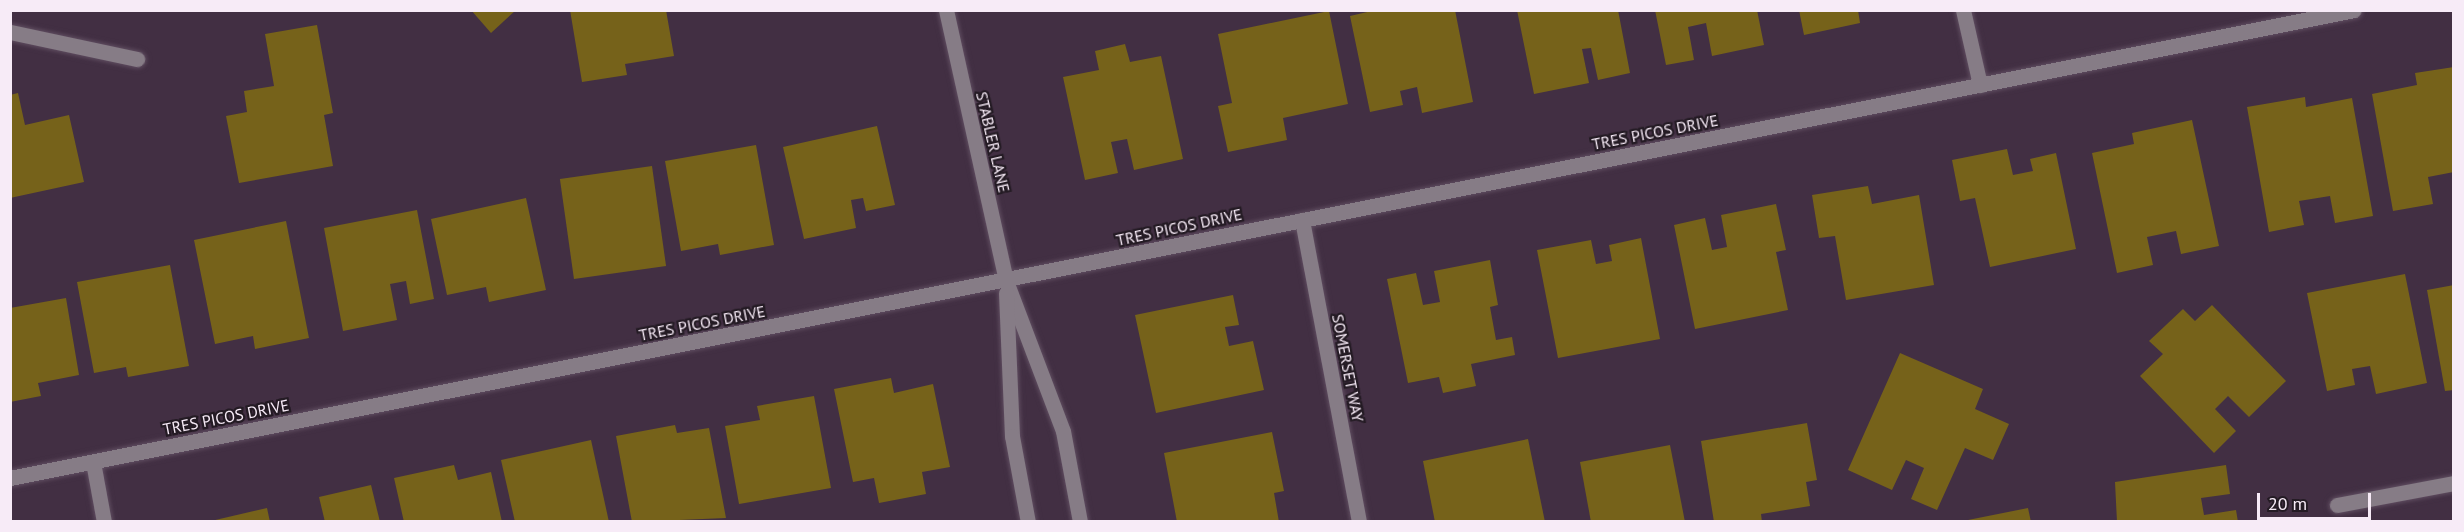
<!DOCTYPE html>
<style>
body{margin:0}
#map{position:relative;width:2464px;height:532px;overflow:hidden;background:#422f43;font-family:"PT Sans",sans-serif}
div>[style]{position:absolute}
.building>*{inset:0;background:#76621a;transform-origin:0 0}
.roads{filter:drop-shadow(0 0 2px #5f4d60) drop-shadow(0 0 2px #5f4d60)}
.minor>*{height:15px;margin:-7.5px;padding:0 7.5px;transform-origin:7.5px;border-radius:7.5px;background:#867c86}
span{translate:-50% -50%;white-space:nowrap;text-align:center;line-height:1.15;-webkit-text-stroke:4.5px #241b24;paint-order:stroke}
.street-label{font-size:16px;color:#f7ebf7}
.frame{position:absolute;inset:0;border:12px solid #f7ebf7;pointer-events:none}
.scale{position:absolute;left:2257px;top:493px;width:114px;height:27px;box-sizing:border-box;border:3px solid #f7ebf7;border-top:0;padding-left:8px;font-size:18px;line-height:21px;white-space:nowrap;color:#f7ebf7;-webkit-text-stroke:4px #241b24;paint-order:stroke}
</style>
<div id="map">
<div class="building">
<i style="clip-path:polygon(471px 10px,516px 10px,491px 33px)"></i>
<i style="clip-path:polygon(570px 10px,666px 10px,674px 56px,625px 64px,627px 75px,582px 82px)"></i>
<i style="clip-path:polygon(1376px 10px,1455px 10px,1473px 102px,1422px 113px,1417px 87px,1400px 91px,1403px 105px,1370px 112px,1350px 16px)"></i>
<i style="clip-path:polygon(1517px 10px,1618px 10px,1630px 73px,1598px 80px,1591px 48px,1582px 49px,1589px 83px,1534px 94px)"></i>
<i style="clip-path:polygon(1655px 10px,1757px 10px,1764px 45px,1712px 56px,1706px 23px,1688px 27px,1694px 60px,1666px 65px)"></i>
<i style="clip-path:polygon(1799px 10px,1858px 10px,1860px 23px,1804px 35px)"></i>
<i style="clip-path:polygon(1329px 11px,1348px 104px,1283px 118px,1287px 140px,1228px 152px,1218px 106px,1232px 103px,1218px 34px)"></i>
<i style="clip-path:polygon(317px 25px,333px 113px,324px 115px,333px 166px,239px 183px,226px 116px,247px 112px,244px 91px,274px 86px,265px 34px)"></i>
<i style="clip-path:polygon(1125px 44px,1130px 62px,1161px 56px,1183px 159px,1134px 170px,1127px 139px,1111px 142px,1118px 173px,1085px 180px,1063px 77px,1099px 70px,1095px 51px)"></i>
<i style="clip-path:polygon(2454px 67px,2454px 172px,2428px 177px,2433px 204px,2393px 211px,2372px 94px,2417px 85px,2415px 73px)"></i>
<i style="clip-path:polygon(18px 93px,25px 125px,69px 115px,84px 182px,10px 198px,10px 95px)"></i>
<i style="clip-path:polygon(2305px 97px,2306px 107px,2352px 98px,2373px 216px,2335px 223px,2330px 196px,2299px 201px,2304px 225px,2269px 232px,2247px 107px)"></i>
<i style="clip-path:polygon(2192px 120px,2219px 246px,2181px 254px,2176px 231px,2147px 237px,2153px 265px,2117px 273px,2092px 153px,2134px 144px,2132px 133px)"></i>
<i style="clip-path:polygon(877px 126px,895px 205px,866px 211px,863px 198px,851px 200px,856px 228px,804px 239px,783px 147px)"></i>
<i style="clip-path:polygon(756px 145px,774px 245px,720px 255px,718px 244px,681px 251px,665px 161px)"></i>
<i style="clip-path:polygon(2007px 149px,2013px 175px,2033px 171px,2030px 159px,2056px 153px,2076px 249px,1990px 267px,1975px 198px,1960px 201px,1952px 160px)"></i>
<i style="left:652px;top:166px;width:101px;height:93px;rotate:82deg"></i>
<i style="clip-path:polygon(1868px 186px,1872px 204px,1919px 195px,1934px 285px,1846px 300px,1835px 236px,1819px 238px,1812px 195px)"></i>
<i style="clip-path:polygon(526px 198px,546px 290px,489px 302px,486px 287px,447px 295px,431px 219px)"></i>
<i style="clip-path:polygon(1776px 204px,1786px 250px,1776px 252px,1788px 310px,1695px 329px,1674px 225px,1705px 218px,1712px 250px,1727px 247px,1721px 215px)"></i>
<i style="clip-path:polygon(417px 210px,434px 299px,410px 304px,406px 281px,390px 284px,397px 320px,343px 331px,324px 228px)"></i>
<i style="clip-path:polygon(286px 221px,309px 338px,255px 349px,253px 336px,215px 344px,194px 240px)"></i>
<i style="clip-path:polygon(1641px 238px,1660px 339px,1558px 358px,1537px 250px,1591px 240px,1596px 264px,1612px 261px,1609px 245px)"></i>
<i style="clip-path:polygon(1490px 260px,1498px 305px,1490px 307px,1496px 340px,1512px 337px,1515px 355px,1471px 364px,1476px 386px,1443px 393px,1439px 377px,1408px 383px,1387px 279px,1416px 273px,1423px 305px,1440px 302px,1434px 271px)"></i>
<i style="clip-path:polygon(170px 265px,189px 366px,128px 377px,126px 367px,94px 373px,77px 282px)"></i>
<i style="clip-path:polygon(2405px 274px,2427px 383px,2376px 394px,2370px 366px,2352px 369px,2355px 385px,2327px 391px,2307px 293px)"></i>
<i style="clip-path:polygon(2454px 285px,2454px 390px,2445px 391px,2427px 290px)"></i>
<i style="clip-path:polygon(1233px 295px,1239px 325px,1225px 327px,1229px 346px,1253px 341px,1264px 390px,1156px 413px,1135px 315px)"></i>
<i style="clip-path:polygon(66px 298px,79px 375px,38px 383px,41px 396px,10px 402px,10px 308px)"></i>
<i style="clip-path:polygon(2212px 305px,2286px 381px,2249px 417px,2228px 396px,2215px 409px,2236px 431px,2214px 453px,2140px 376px,2163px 354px,2149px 341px,2183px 309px,2195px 321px)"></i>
<i style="clip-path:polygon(1900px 353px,1983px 389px,1975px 409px,2009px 424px,1993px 460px,1965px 448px,1937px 510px,1911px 499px,1924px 468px,1906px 460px,1892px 490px,1848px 470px)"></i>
<i style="clip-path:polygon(891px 378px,894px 393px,933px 384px,950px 467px,922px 472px,926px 494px,879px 503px,874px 478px,853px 482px,834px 389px)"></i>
<i style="clip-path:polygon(814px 396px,831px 488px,739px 504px,725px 426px,760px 420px,757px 406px)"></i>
<i style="clip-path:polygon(1807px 423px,1817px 480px,1806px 482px,1810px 506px,1761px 514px,1762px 522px,1714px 522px,1701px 441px)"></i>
<i style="clip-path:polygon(675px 425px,677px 433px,709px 428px,726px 518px,632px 522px,616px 436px)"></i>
<i style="clip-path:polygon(1272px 432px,1284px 491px,1274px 493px,1279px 522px,1177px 522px,1164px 453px)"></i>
<i style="clip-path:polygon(1528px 439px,1545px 522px,1435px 522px,1423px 461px)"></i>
<i style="clip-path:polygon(591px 440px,609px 522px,515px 522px,501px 460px)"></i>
<i style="clip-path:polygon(1670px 445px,1685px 522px,1591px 522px,1580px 462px)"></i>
<i style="clip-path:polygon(454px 465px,458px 480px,491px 472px,502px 522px,404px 522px,394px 478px)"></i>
<i style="clip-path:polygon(2226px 465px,2230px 494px,2201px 498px,2204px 515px,2236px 510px,2238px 522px,2117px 522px,2115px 482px)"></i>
<i style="clip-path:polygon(371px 485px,380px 522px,325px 522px,319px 497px)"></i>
<i style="clip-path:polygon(267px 508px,270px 522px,211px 522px,211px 521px)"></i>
<i style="clip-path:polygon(2028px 508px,2031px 522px,1968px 522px,1968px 520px)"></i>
</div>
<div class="roads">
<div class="minor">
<i style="left:946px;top:10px;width:278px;rotate:77.5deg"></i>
<i style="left:1006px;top:281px;width:160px;rotate:69.2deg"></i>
<i style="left:1063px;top:431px;width:93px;rotate:79.4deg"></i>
<i style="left:1963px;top:10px;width:77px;rotate:77.2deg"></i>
<i style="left:10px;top:32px;width:130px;rotate:12deg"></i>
<i style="left:1302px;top:220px;width:307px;rotate:79.3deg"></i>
<i style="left:1006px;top:293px;width:143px;rotate:87.6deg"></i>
<i style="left:1012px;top:436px;width:87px;rotate:79.5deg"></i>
<i style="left:93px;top:462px;width:61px;rotate:79.6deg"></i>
<i style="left:10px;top:478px;width:2390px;rotate:-11.29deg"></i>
<i style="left:2337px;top:505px;width:119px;rotate:-10.6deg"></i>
</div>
</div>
<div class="street-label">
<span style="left:1655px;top:132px;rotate:-11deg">TRES PICOS DRIVE</span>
<span style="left:993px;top:142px;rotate:77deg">STABLER LANE</span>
<span style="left:1179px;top:227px;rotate:-12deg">TRES PICOS DRIVE</span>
<span style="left:702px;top:323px;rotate:-11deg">TRES PICOS DRIVE</span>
<span style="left:1348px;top:368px;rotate:79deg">SOMERSET WAY</span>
<span style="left:226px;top:417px;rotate:-11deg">TRES PICOS DRIVE</span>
</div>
<div class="frame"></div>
<div class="scale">20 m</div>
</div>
